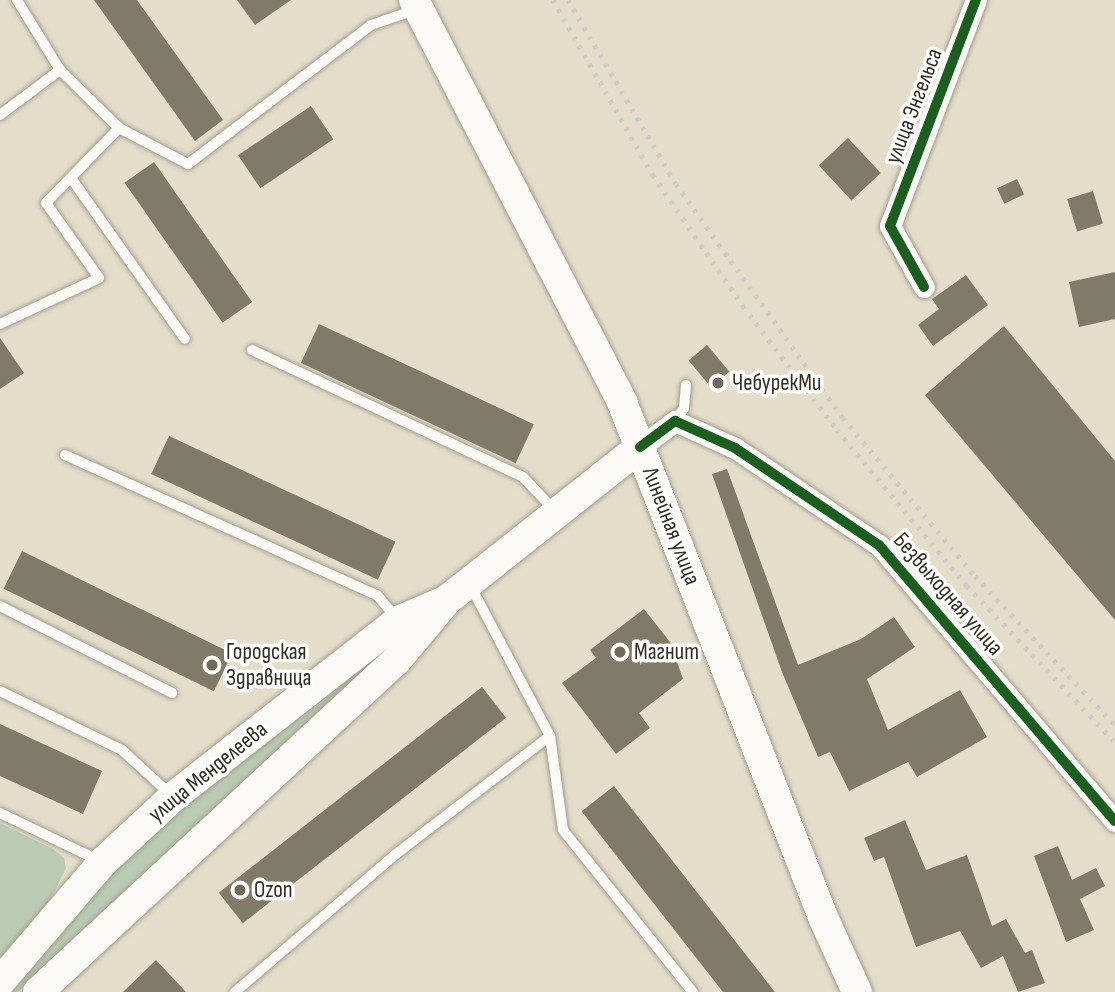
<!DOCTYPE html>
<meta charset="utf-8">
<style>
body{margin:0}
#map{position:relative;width:1115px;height:992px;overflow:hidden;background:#e4ddca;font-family:"Sofia Sans Condensed",sans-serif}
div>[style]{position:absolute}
.green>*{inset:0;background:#bbcbb3}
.building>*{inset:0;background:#807a68;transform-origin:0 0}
.roads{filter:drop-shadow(0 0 2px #a19c8d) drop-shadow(0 0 2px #a19c8d)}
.service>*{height:10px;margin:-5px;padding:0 5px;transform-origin:5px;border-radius:5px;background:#fbfaf7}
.minor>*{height:21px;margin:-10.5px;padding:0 10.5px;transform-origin:10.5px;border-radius:10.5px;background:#fbfaf7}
.secondary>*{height:30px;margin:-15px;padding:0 15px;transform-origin:15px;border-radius:15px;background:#fbfaf7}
.rail>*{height:5px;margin-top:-2.5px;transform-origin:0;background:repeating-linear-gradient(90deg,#ceccc6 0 3.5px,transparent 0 10.5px)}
.cycleway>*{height:10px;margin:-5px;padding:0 5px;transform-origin:5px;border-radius:5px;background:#1b5e20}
.dots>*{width:19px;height:19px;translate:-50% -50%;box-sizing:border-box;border:4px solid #fff;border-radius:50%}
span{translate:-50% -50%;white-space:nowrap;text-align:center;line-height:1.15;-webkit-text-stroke:7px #fff;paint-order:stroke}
.street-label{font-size:23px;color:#302c1e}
.poi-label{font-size:23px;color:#302c1e}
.left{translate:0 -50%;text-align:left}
</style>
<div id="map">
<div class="green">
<i style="clip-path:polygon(383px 645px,390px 650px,18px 992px,7px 992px,129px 849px)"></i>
<i style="clip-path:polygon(0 823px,53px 849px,64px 858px,66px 868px,51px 899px,0 962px)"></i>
</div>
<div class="building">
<i style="clip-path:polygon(94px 0,137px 0,223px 120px,195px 141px)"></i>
<i style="clip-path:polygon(237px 0,291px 0,255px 25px)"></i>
<i style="left:311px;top:106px;width:40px;height:88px;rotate:56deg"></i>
<i style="left:848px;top:138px;width:48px;height:40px;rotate:47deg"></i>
<i style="left:154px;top:162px;width:171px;height:36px;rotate:55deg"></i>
<i style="left:1017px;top:179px;width:17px;height:22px;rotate:65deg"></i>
<i style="left:1093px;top:191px;width:34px;height:27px;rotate:73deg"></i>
<i style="clip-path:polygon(1115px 272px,1115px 319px,1079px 327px,1069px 282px)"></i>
<i style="clip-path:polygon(966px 275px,988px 305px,933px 346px,918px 325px,939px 309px,932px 299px)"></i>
<i style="left:319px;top:324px;width:237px;height:43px;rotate:25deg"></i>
<i style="clip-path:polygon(1004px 326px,1115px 461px,1115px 620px,925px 395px)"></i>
<i style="clip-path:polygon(0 338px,24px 373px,0 389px)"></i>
<i style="left:707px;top:345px;width:35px;height:24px;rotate:50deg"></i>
<i style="left:169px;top:436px;width:250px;height:42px;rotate:25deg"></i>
<i style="clip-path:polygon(727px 469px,798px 665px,861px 639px,894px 617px,915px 647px,867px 679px,888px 730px,960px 690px,987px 737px,917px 777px,908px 762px,849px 791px,830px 752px,818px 757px,782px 672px,712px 474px)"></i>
<i style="left:22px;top:551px;width:234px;height:42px;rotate:26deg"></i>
<i style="clip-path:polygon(644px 609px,670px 642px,683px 679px,639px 713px,650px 728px,616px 754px,562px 683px,596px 658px,590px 650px)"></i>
<i style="left:482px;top:687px;width:39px;height:334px;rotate:52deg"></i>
<i style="clip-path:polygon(0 724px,102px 771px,83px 814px,0 776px)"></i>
<i style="left:614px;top:786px;width:261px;height:41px;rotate:52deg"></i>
<i style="clip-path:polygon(905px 820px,926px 870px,967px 855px,992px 926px,1006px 919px,1025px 953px,1032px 950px,1045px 983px,1018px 992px,1003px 956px,981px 968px,960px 931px,916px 947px,884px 857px,874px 861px,864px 838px)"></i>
<i style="clip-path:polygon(1058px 846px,1072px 880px,1096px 868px,1105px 886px,1080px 899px,1094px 930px,1066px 942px,1034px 856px)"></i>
<i style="clip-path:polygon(156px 960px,186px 992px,123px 992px)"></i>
</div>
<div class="roads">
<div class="service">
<i style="left:17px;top:0;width:82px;rotate:58.4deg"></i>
<i style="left:0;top:115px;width:75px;rotate:-36.9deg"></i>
<i style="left:60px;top:70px;width:83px;rotate:44.5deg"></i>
<i style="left:119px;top:128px;width:78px;rotate:27.6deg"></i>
<i style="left:188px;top:164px;width:230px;rotate:-37.2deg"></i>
<i style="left:371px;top:25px;width:50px;rotate:-18.8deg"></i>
<i style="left:71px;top:178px;width:197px;rotate:54.7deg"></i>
<i style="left:0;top:324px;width:109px;rotate:-24.9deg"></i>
<i style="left:99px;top:278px;width:92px;rotate:-125.2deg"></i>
<i style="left:46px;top:203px;width:105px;rotate:-45.8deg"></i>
<i style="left:252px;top:350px;width:299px;rotate:25.1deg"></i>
<i style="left:523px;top:477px;width:48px;rotate:46.7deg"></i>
<i style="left:675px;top:421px;width:16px;rotate:-55deg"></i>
<i style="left:684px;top:408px;width:23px;rotate:-85deg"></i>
<i style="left:65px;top:455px;width:342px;rotate:24.2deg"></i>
<i style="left:377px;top:595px;width:30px;rotate:50deg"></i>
<i style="left:470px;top:585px;width:171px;rotate:62.1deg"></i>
<i style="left:550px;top:736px;width:95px;rotate:82.1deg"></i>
<i style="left:563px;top:830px;width:208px;rotate:51.3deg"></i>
<i style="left:0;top:606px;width:193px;rotate:26.8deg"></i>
<i style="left:0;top:691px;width:136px;rotate:25.8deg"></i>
<i style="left:122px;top:750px;width:67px;rotate:42.6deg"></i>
<i style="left:0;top:813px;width:111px;rotate:25.6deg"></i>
<i style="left:235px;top:992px;width:212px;rotate:-40.6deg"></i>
<i style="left:396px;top:854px;width:194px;rotate:-37.5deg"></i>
</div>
<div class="minor">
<i style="left:924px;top:287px;width:70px;rotate:-119.1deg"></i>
<i style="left:890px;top:226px;width:242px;rotate:-69.2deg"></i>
<i style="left:640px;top:447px;width:44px;rotate:-36.6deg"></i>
<i style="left:675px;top:421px;width:66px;rotate:24.2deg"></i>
<i style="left:735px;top:448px;width:174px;rotate:34deg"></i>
<i style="left:879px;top:545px;width:363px;rotate:49.5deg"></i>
</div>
<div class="secondary">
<i style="left:414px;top:0;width:453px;rotate:62.6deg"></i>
<i style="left:622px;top:402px;width:553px;rotate:68.68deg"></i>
<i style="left:823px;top:917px;width:82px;rotate:65.6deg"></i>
<i style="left:0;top:982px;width:158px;rotate:-49.4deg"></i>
<i style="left:103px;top:862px;width:96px;rotate:-42.9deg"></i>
<i style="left:173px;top:797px;width:286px;rotate:-38deg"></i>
<i style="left:398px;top:621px;width:49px;rotate:-22.9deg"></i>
<i style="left:38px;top:992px;width:488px;rotate:-42.8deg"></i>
<i style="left:396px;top:661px;width:80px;rotate:-50.1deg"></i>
<i style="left:447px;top:600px;width:246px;rotate:-38.4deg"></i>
</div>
</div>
<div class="rail">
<i style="left:553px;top:0;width:202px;rotate:60.3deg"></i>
<i style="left:653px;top:175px;width:159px;rotate:55.5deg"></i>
<i style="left:743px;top:306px;width:156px;rotate:52.8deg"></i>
<i style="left:837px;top:430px;width:203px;rotate:50.2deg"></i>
<i style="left:967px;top:586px;width:215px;rotate:46.5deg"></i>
<i style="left:568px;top:0;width:213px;rotate:59.6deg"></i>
<i style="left:676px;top:184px;width:287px;rotate:54.5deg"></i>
<i style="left:843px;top:418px;width:206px;rotate:50.1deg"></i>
<i style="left:975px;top:576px;width:204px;rotate:46.8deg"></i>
</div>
<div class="cycleway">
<i style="left:924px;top:287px;width:70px;rotate:-119.1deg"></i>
<i style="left:890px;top:226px;width:242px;rotate:-69.2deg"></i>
<i style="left:640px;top:447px;width:44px;rotate:-36.6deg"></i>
<i style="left:675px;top:421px;width:66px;rotate:24.2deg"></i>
<i style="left:735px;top:448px;width:174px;rotate:34deg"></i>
<i style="left:879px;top:545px;width:363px;rotate:49.5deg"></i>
</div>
<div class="dots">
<i style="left:718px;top:383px;background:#6f6a5a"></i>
<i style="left:620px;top:652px;background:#6f6a5a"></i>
<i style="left:212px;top:665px;background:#6f6a5a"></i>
<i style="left:240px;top:890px;background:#6f6a5a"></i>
</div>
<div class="street-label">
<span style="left:914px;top:106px;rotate:-69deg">улица Энгельса</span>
<span style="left:671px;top:526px;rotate:69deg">Линейная улица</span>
<span style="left:948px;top:594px;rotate:49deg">Безвыходная улица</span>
<span style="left:208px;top:772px;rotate:-39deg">улица Менделеева</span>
</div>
<div class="poi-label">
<span class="left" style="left:732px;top:383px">ЧебурекМи</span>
<span class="left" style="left:226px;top:665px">Городская<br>Здравница</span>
<span class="left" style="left:634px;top:652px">Магнит</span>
<span class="left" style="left:254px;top:890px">Ozon</span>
</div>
</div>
